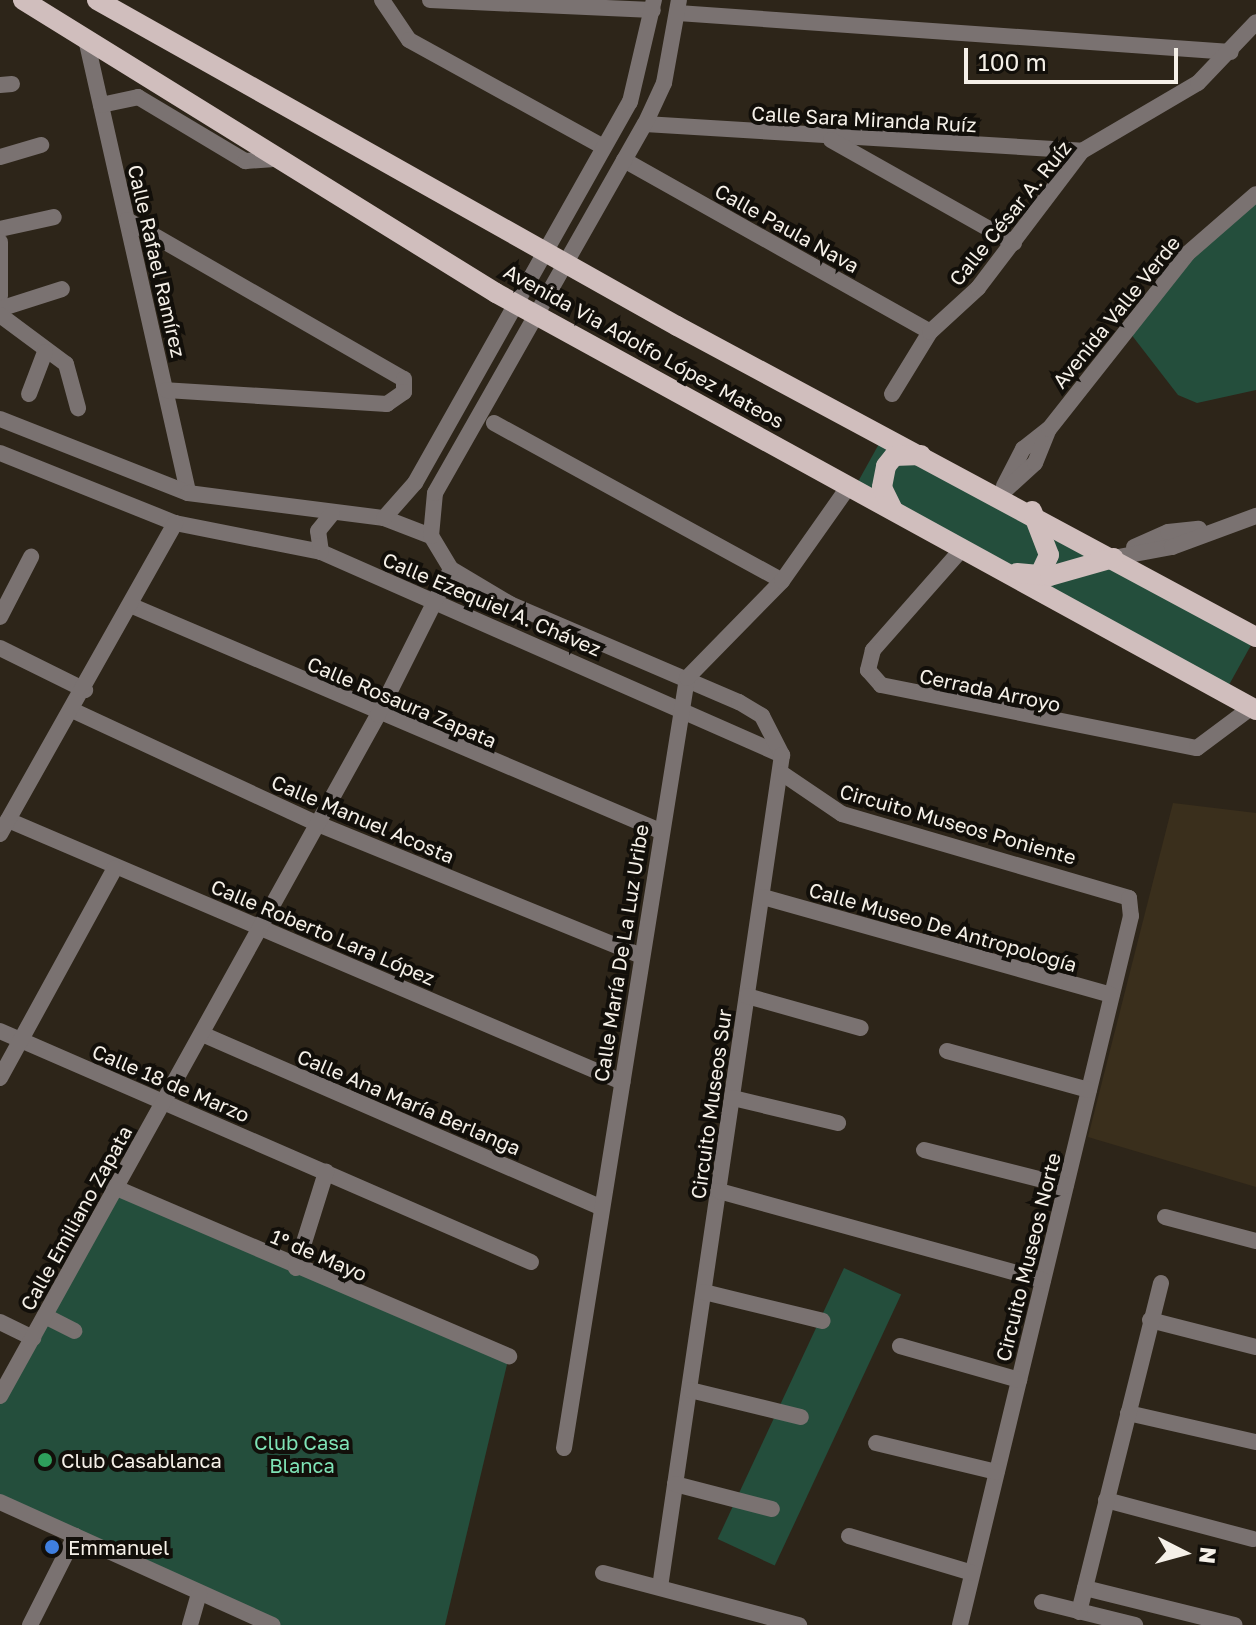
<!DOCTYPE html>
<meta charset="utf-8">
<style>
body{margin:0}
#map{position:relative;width:1256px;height:1625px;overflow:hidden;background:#2d2519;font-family:"Golos Text",sans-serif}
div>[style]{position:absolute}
.built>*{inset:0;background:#3a2f1c}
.green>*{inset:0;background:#244e3c;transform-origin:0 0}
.minor>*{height:16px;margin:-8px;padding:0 8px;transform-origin:8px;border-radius:8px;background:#7a7271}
.major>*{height:20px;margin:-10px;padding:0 10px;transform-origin:10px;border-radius:10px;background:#d0bebd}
.dots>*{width:22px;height:22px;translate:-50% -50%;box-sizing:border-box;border:4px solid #120f0a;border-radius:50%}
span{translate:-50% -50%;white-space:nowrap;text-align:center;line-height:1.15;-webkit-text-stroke:8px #120f0a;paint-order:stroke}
.street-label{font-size:20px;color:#f5f0e8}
.park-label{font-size:20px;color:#7fe3b6}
.poi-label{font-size:20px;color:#f5f0e8}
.left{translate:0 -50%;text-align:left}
.north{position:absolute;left:1144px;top:1513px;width:80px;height:80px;-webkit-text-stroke:6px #120f0a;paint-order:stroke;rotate:96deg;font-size:22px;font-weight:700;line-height:32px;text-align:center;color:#f5f0e8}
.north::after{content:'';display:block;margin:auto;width:28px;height:36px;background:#f5f0e8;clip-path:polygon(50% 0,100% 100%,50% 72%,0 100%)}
.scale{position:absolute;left:964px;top:48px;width:214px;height:36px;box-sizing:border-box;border:4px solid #f5f0e8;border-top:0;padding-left:10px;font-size:24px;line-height:28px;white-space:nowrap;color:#f5f0e8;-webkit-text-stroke:6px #120f0a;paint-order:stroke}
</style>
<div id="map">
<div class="built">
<i style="clip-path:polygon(1173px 803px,1256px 813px,1256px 1187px,1088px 1137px)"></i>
</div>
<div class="green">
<i style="clip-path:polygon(1256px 194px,1256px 390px,1197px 403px,1178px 395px,1127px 329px,1187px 254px)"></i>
<i style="left:885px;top:433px;width:423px;height:64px;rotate:29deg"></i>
<i style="clip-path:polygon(114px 1187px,509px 1356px,445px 1625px,270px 1625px,0 1502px,0 1395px)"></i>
<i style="left:844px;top:1268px;width:63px;height:299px;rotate:25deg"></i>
</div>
<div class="minor">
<i style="left:382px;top:0;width:48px;rotate:56deg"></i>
<i style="left:409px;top:40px;width:222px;rotate:28.8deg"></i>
<i style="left:430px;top:0;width:223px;rotate:2.6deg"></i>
<i style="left:678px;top:13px;width:554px;rotate:4.03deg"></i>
<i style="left:86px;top:39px;width:465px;rotate:77.3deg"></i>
<i style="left:0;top:85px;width:12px;rotate:-5deg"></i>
<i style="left:101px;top:105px;width:38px;rotate:-12deg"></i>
<i style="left:138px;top:97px;width:125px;rotate:30.9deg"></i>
<i style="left:245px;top:161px;width:26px;rotate:-4deg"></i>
<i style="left:645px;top:124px;width:438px;rotate:3.5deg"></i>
<i style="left:831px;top:140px;width:210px;rotate:29.4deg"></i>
<i style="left:0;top:157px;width:43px;rotate:-16.3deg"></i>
<i style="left:624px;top:160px;width:351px;rotate:29.3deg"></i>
<i style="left:127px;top:220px;width:319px;rotate:29.9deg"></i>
<i style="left:404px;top:379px;width:13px;rotate:90deg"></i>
<i style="left:404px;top:392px;width:21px;rotate:145deg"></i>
<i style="left:387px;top:404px;width:221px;rotate:-176.4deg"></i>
<i style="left:0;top:229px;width:55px;rotate:-12.5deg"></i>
<i style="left:0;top:242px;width:54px;rotate:90deg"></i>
<i style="left:0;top:309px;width:65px;rotate:-17.9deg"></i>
<i style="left:0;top:315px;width:82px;rotate:36.6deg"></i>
<i style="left:66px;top:364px;width:46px;rotate:74.7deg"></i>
<i style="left:29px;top:394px;width:45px;rotate:-69.1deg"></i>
<i style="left:892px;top:394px;width:73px;rotate:-58.5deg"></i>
<i style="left:930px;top:332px;width:65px;rotate:-42.5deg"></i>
<i style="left:978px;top:288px;width:172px;rotate:-52.8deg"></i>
<i style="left:1082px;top:151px;width:134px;rotate:-30.4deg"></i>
<i style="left:1198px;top:83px;width:84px;rotate:-46.4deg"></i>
<i style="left:0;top:419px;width:202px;rotate:21.5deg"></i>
<i style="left:188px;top:493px;width:198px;rotate:7.3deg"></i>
<i style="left:384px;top:518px;width:50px;rotate:21deg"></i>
<i style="left:494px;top:423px;width:328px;rotate:28.7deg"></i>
<i style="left:0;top:453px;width:188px;rotate:21.8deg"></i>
<i style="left:175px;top:523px;width:149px;rotate:11.2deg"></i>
<i style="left:321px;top:552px;width:504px;rotate:23.77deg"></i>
<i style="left:1004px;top:486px;width:42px;rotate:-62.8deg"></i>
<i style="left:1023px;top:449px;width:31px;rotate:-38deg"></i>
<i style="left:1001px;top:494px;width:46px;rotate:-42.4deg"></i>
<i style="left:1035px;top:463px;width:37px;rotate:-68deg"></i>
<i style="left:1049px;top:429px;width:223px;rotate:-51.7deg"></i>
<i style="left:1187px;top:254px;width:91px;rotate:-41deg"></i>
<i style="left:384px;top:518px;width:47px;rotate:-48.5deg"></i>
<i style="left:415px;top:483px;width:437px;rotate:-60.6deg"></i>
<i style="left:630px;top:102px;width:105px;rotate:-76.8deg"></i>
<i style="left:1134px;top:547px;width:37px;rotate:-24deg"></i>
<i style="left:1168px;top:532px;width:31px;rotate:-6deg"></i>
<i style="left:962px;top:549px;width:135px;rotate:131.4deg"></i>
<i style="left:873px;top:650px;width:21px;rotate:104deg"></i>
<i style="left:868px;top:670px;width:20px;rotate:49deg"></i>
<i style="left:881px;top:685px;width:322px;rotate:11.3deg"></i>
<i style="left:1197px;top:748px;width:69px;rotate:-36.7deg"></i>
<i style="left:321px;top:552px;width:21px;rotate:-98deg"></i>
<i style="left:318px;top:531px;width:22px;rotate:-51deg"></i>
<i style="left:1113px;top:558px;width:60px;rotate:-10.6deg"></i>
<i style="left:1172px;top:547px;width:90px;rotate:-20.3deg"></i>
<i style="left:451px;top:569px;width:69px;rotate:30.7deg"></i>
<i style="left:510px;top:604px;width:249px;rotate:23.2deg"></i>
<i style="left:739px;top:702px;width:27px;rotate:31deg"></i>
<i style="left:762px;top:716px;width:44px;rotate:62.9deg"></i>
<i style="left:782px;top:755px;width:841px;rotate:98.34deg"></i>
<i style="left:451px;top:569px;width:39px;rotate:-121deg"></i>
<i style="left:431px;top:536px;width:43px;rotate:-84.7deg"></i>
<i style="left:435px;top:493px;width:425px;rotate:-60.4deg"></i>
<i style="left:645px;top:124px;width:45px;rotate:-65.1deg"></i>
<i style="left:664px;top:83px;width:84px;rotate:-79.8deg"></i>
<i style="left:130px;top:605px;width:576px;rotate:23.09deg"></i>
<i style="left:0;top:617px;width:68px;rotate:-62.7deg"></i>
<i style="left:0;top:648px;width:95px;rotate:26.3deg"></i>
<i style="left:72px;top:710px;width:271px;rotate:24.9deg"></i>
<i style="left:318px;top:824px;width:349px;rotate:22.2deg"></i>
<i style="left:783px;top:774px;width:71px;rotate:34.1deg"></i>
<i style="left:842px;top:814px;width:299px;rotate:16.3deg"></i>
<i style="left:1129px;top:898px;width:18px;rotate:84deg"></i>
<i style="left:1131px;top:916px;width:729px;rotate:103.56deg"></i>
<i style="left:8px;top:820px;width:668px;rotate:23.11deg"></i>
<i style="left:0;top:834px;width:357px;rotate:-60.6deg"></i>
<i style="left:763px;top:897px;width:362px;rotate:15.7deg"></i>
<i style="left:747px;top:996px;width:118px;rotate:15.7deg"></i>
<i style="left:0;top:1031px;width:579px;rotate:23.51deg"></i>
<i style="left:202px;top:1034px;width:433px;rotate:23.5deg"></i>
<i style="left:947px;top:1051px;width:147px;rotate:15.4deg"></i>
<i style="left:0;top:1078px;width:239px;rotate:-61.3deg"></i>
<i style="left:733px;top:1098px;width:108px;rotate:13.4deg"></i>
<i style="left:924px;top:1150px;width:146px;rotate:14.2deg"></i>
<i style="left:114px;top:1187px;width:430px;rotate:23.2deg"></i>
<i style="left:719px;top:1191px;width:336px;rotate:15.4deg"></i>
<i style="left:1165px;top:1217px;width:94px;rotate:14.8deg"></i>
<i style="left:296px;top:1268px;width:101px;rotate:-72.6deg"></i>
<i style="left:704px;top:1292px;width:122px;rotate:13.7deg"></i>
<i style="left:45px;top:1316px;width:33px;rotate:27deg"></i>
<i style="left:1150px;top:1320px;width:109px;rotate:14.3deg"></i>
<i style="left:0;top:1322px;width:37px;rotate:26deg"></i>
<i style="left:900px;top:1346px;width:124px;rotate:15.9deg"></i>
<i style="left:690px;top:1390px;width:114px;rotate:13.7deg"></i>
<i style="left:0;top:1396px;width:779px;rotate:-60.97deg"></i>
<i style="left:378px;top:715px;width:163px;rotate:-63.4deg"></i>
<i style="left:1128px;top:1413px;width:131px;rotate:12.8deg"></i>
<i style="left:876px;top:1443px;width:124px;rotate:13.5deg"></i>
<i style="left:564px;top:1448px;width:780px;rotate:-80.92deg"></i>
<i style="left:687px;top:678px;width:136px;rotate:-45.6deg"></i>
<i style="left:782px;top:581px;width:116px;rotate:-54.8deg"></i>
<i style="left:675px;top:1484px;width:100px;rotate:14.5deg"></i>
<i style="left:1106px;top:1500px;width:152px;rotate:14.9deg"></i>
<i style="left:0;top:1502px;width:299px;rotate:24.3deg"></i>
<i style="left:849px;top:1536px;width:128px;rotate:16.7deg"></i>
<i style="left:603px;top:1573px;width:203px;rotate:14.9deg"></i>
<i style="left:1085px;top:1588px;width:154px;rotate:13.9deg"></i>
<i style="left:1042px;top:1602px;width:96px;rotate:13.9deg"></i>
<i style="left:1079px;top:1612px;width:339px;rotate:-76deg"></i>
<i style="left:30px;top:1625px;width:100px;rotate:-63.2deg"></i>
<i style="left:190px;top:1625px;width:33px;rotate:-74deg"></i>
</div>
<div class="major">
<i style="left:23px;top:0;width:556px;rotate:31.78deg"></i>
<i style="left:496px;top:293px;width:867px;rotate:28.75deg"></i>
<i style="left:97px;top:0;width:665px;rotate:29.34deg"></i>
<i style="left:677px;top:326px;width:657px;rotate:28.24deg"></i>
<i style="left:893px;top:510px;width:25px;rotate:-116deg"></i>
<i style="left:882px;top:487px;width:21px;rotate:-79deg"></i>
<i style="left:886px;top:466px;width:13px;rotate:-51deg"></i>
<i style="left:894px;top:456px;width:27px;rotate:-2deg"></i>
<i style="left:1032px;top:511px;width:47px;rotate:68.9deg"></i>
<i style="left:1049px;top:555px;width:23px;rotate:115deg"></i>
<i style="left:1017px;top:573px;width:33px;rotate:5deg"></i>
<i style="left:1050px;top:576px;width:66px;rotate:-15.9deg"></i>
</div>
<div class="dots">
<i style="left:45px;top:1460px;background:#2e9e5b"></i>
<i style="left:52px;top:1547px;background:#3f7fe0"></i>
</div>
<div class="street-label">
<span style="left:864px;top:119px;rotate:3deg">Calle Sara Miranda Ruíz</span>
<span style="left:1010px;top:213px;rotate:-51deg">Calle César A. Ruíz</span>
<span style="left:787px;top:228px;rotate:29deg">Calle Paula Nava</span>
<span style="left:157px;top:261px;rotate:77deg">Calle Rafael Ramírez</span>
<span style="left:1116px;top:312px;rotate:-51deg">Avenida Valle Verde</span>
<span style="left:644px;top:346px;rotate:29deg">Avenida Via Adolfo López Mateos</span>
<span style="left:492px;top:604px;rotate:23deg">Calle Ezequiel A. Chávez</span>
<span style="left:990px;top:690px;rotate:12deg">Cerrada Arroyo</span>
<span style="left:402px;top:702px;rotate:23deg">Calle Rosaura Zapata</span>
<span style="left:363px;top:819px;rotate:23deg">Calle Manuel Acosta</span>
<span style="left:958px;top:824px;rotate:16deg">Circuito Museos Poniente</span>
<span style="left:943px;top:927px;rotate:16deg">Calle Museo De Antropología</span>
<span style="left:323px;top:932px;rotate:23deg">Calle Roberto Lara López</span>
<span style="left:621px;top:953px;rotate:-81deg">Calle María De La Luz Uribe</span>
<span style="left:171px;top:1083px;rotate:23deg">Calle 18 de Marzo</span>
<span style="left:409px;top:1102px;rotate:23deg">Calle Ana María Berlanga</span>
<span style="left:711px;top:1104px;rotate:-82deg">Circuito Museos Sur</span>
<span style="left:76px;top:1218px;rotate:-61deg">Calle Emiliano Zapata</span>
<span style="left:319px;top:1255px;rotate:23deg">1º de Mayo</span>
<span style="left:1028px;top:1257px;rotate:-76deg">Circuito Museos Norte</span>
</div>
<div class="park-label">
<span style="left:302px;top:1454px">Club Casa<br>Blanca</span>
</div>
<div class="poi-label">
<span class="left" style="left:61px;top:1460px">Club Casablanca</span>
<span class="left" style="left:68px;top:1547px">Emmanuel</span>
</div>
<div class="north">N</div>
<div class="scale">100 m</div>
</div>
